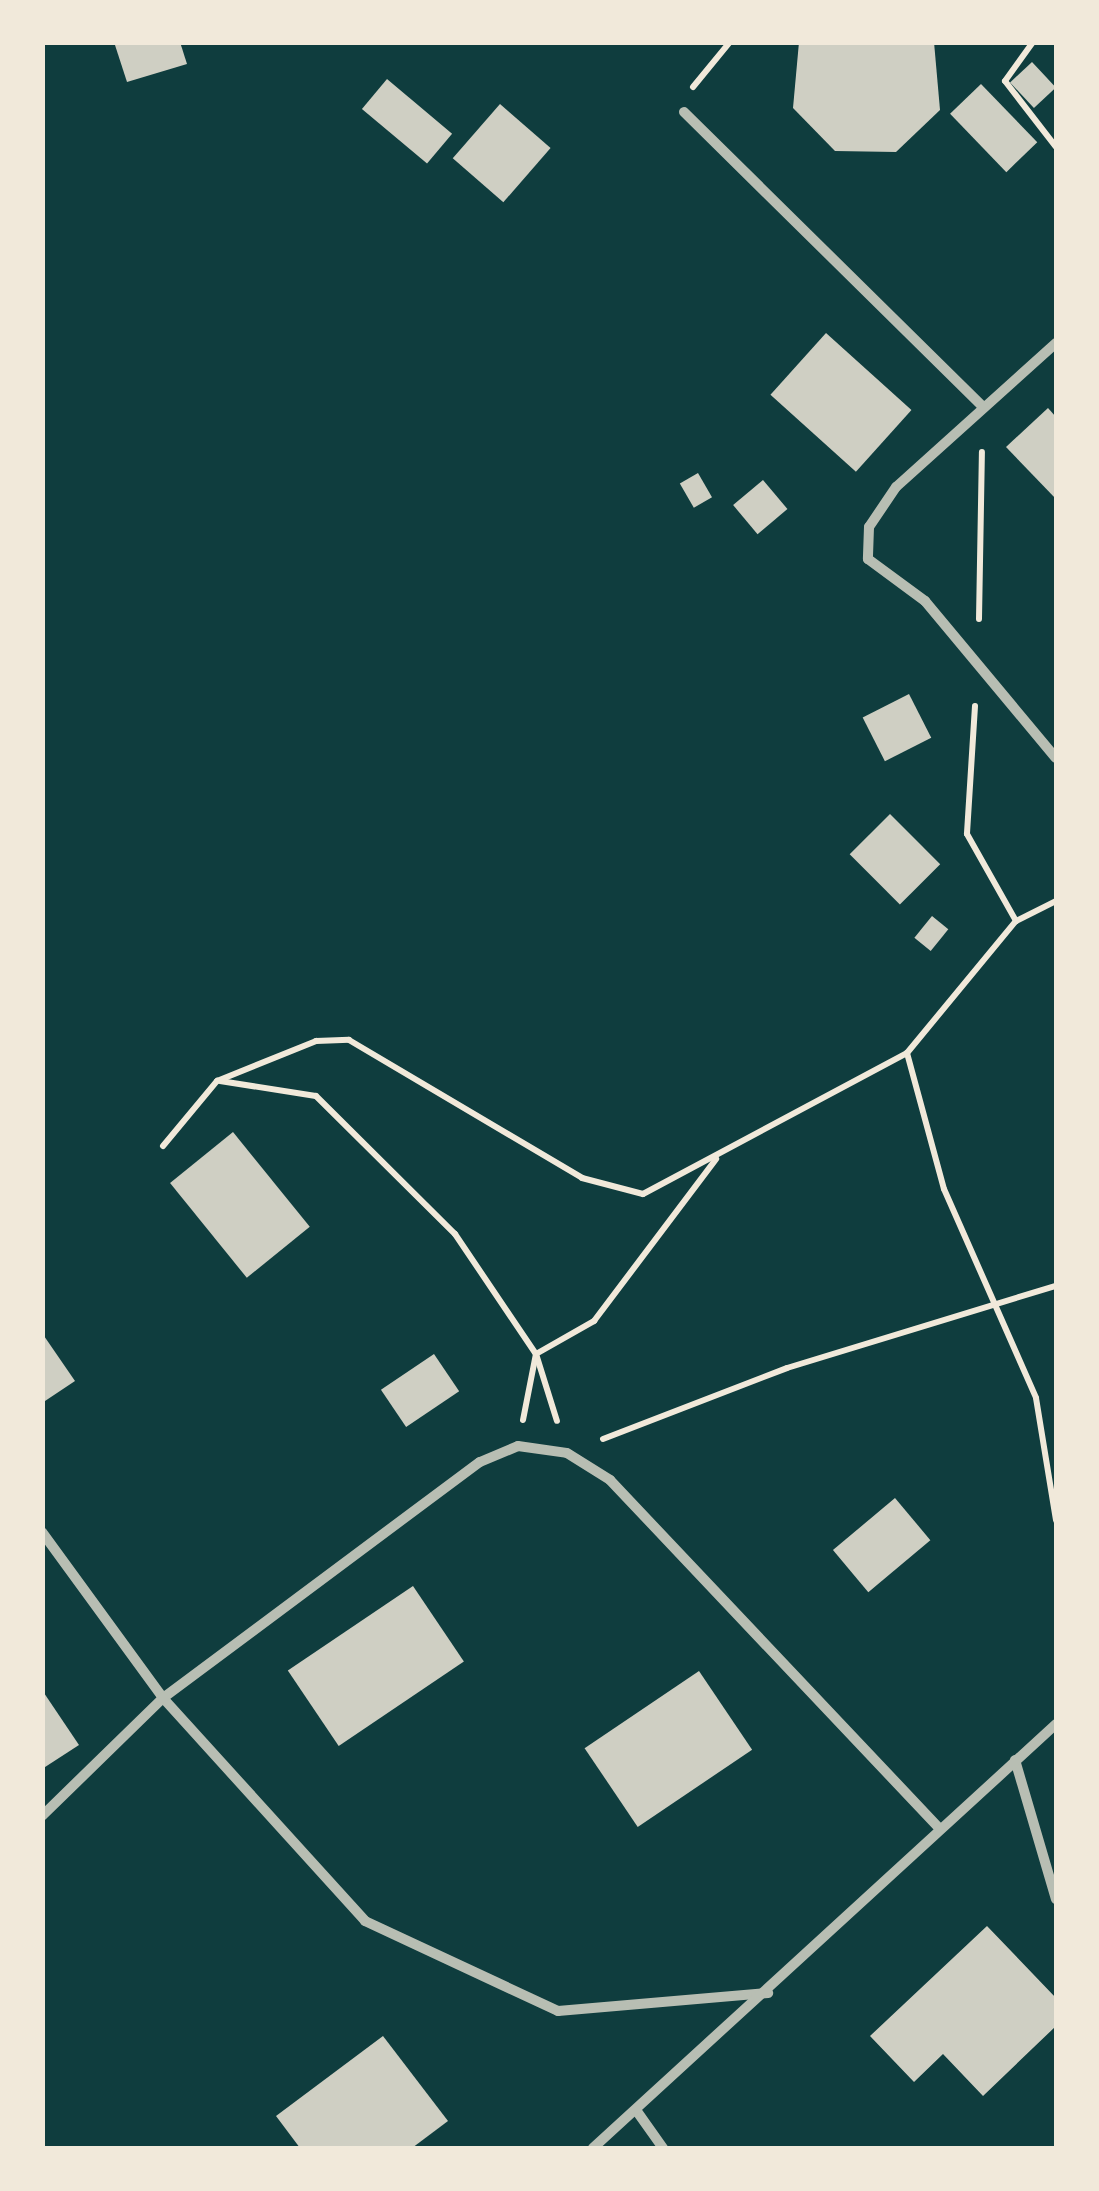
<!DOCTYPE html>
<style>
body{margin:0}
#map{position:relative;width:1099px;height:2191px;overflow:hidden;background:#0f3d3e;font-family:Overpass,sans-serif}
div>[style]{position:absolute}
.building>*{inset:0;background:#cfcfc3;transform-origin:0 0}
.path>*{height:6px;margin:-3px;padding:0 3px;transform-origin:3px;border-radius:3px;background:#f1e9da}
.minor>*{height:10px;margin:-5px;padding:0 5px;transform-origin:5px;border-radius:5px;background:#b8beb3}
span{translate:-50% -50%;white-space:nowrap;text-align:center;line-height:1.15;-webkit-text-stroke:9px #f1e9da;paint-order:stroke}
.frame{position:absolute;inset:0;border:45px solid #f1e9da;pointer-events:none}
</style>
<div id="map">
<div class="building">
<i style="clip-path:polygon(114px 42px,180px 42px,187px 64px,127px 82px)"></i>
<i style="clip-path:polygon(799px 42px,934px 42px,940px 110px,896px 152px,835px 151px,793px 108px)"></i>
<i style="left:1032px;top:62px;width:35px;height:30px;rotate:47deg"></i>
<i style="left:387px;top:79px;width:85px;height:39px;rotate:40deg"></i>
<i style="left:981px;top:84px;width:81px;height:43px;rotate:46deg"></i>
<i style="left:500px;top:104px;width:67px;height:72px;rotate:41deg"></i>
<i style="left:826px;top:333px;width:115px;height:83px;rotate:42deg"></i>
<i style="clip-path:polygon(1048px 408px,1056px 417px,1056px 499px,1006px 447px)"></i>
<i style="left:698px;top:473px;width:28px;height:21px;rotate:60deg"></i>
<i style="left:763px;top:480px;width:38px;height:39px;rotate:50deg"></i>
<i style="left:909px;top:694px;width:49px;height:52px;rotate:63deg"></i>
<i style="left:890px;top:814px;width:71px;height:57px;rotate:45deg"></i>
<i style="left:932px;top:916px;width:21px;height:28px;rotate:39deg"></i>
<i style="left:233px;top:1132px;width:122px;height:81px;rotate:51deg"></i>
<i style="clip-path:polygon(42px 1333px,75px 1381px,42px 1403px)"></i>
<i style="left:434px;top:1354px;width:45px;height:64px;rotate:56deg"></i>
<i style="left:895px;top:1498px;width:55px;height:81px;rotate:50deg"></i>
<i style="left:413px;top:1586px;width:91px;height:151px;rotate:56deg"></i>
<i style="left:699px;top:1671px;width:95px;height:138px;rotate:56deg"></i>
<i style="clip-path:polygon(42px 1690px,79px 1745px,42px 1769px)"></i>
<i style="clip-path:polygon(987px 1926px,1056px 1998px,1056px 2026px,983px 2096px,943px 2054px,914px 2082px,870px 2036px)"></i>
<i style="clip-path:polygon(383px 2036px,448px 2121px,412px 2148px,300px 2148px,276px 2116px)"></i>
</div>
<div class="path">
<i style="left:1033px;top:42px;width:48px;rotate:125.7deg"></i>
<i style="left:1005px;top:81px;width:83px;rotate:52.3deg"></i>
<i style="left:693px;top:87px;width:58px;rotate:-50.6deg"></i>
<i style="left:979px;top:619px;width:167px;rotate:-89deg"></i>
<i style="left:975px;top:706px;width:128px;rotate:93.6deg"></i>
<i style="left:967px;top:834px;width:100px;rotate:60.6deg"></i>
<i style="left:907px;top:1053px;width:141px;rotate:74.8deg"></i>
<i style="left:944px;top:1189px;width:228px;rotate:66.2deg"></i>
<i style="left:1036px;top:1398px;width:124px;rotate:80.7deg"></i>
<i style="left:220px;top:1081px;width:97px;rotate:8.9deg"></i>
<i style="left:316px;top:1096px;width:196px;rotate:44.8deg"></i>
<i style="left:455px;top:1234px;width:145px;rotate:56deg"></i>
<i style="left:536px;top:1354px;width:70px;rotate:72.6deg"></i>
<i style="left:163px;top:1146px;width:85px;rotate:-50.3deg"></i>
<i style="left:217px;top:1081px;width:107px;rotate:-22deg"></i>
<i style="left:316px;top:1041px;width:33px;rotate:-2deg"></i>
<i style="left:349px;top:1040px;width:271px;rotate:30.6deg"></i>
<i style="left:582px;top:1178px;width:63px;rotate:14.7deg"></i>
<i style="left:643px;top:1194px;width:299px;rotate:-28.1deg"></i>
<i style="left:907px;top:1053px;width:171px;rotate:-50.5deg"></i>
<i style="left:1016px;top:921px;width:45px;rotate:-26.6deg"></i>
<i style="left:523px;top:1420px;width:67px;rotate:-78.9deg"></i>
<i style="left:536px;top:1354px;width:67px;rotate:-29.6deg"></i>
<i style="left:594px;top:1321px;width:203px;rotate:-53deg"></i>
<i style="left:603px;top:1439px;width:197px;rotate:-21.1deg"></i>
<i style="left:787px;top:1368px;width:281px;rotate:-17deg"></i>
</div>
<div class="minor">
<i style="left:684px;top:112px;width:420px;rotate:44.6deg"></i>
<i style="left:1056px;top:343px;width:215px;rotate:138deg"></i>
<i style="left:896px;top:487px;width:48px;rotate:124deg"></i>
<i style="left:869px;top:527px;width:32px;rotate:92deg"></i>
<i style="left:868px;top:559px;width:71px;rotate:36.4deg"></i>
<i style="left:925px;top:601px;width:204px;rotate:50.2deg"></i>
<i style="left:42px;top:1532px;width:205px;rotate:53.9deg"></i>
<i style="left:163px;top:1698px;width:301px;rotate:47.8deg"></i>
<i style="left:365px;top:1921px;width:213px;rotate:25deg"></i>
<i style="left:558px;top:2011px;width:211px;rotate:-4.9deg"></i>
<i style="left:1015px;top:1760px;width:145px;rotate:73.6deg"></i>
<i style="left:42px;top:1816px;width:169px;rotate:-44.3deg"></i>
<i style="left:163px;top:1698px;width:395px;rotate:-36.7deg"></i>
<i style="left:480px;top:1462px;width:41px;rotate:-22.8deg"></i>
<i style="left:518px;top:1446px;width:49px;rotate:8.1deg"></i>
<i style="left:567px;top:1453px;width:51px;rotate:32.1deg"></i>
<i style="left:610px;top:1480px;width:477px;rotate:46.6deg"></i>
<i style="left:636px;top:2110px;width:47px;rotate:54.6deg"></i>
<i style="left:593px;top:2148px;width:628px;rotate:-42.48deg"></i>
</div>
<div class="frame"></div>
</div>
